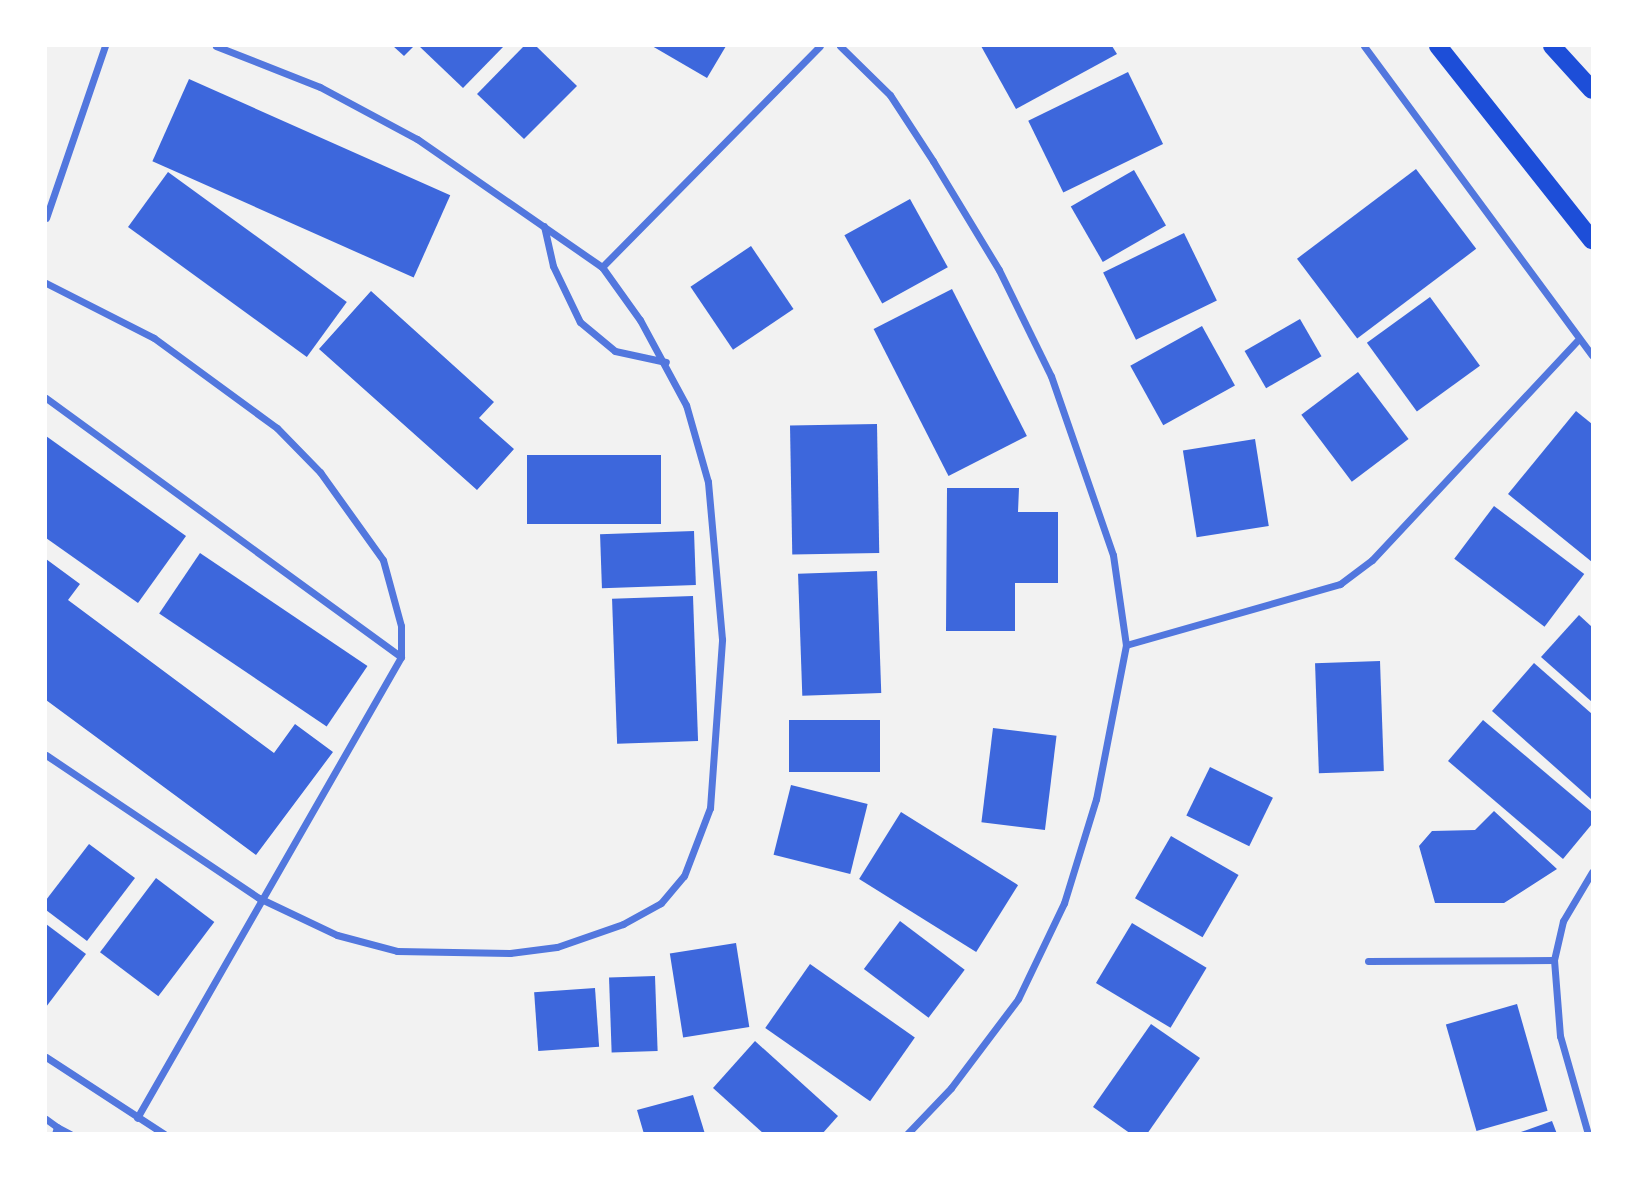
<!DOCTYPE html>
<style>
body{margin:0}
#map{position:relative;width:1638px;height:1179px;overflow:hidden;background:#f2f2f2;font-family:Arial,sans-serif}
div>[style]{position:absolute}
.building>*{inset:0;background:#3d67dc;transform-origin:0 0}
.minor>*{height:7px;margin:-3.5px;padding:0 3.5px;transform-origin:3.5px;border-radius:3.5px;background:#5277de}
.primary>*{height:18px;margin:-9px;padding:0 9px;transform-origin:9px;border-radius:9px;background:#1d4ed8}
span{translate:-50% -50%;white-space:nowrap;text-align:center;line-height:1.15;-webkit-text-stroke:7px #fff;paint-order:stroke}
.frame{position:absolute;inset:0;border:47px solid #fff;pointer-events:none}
</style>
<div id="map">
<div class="building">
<i style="clip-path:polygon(393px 46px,414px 46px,404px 56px)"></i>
<i style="clip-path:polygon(419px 46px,504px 46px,463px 88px)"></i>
<i style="clip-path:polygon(524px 46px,536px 46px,577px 86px,524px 139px,477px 94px)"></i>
<i style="clip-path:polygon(652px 46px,726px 46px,707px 78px)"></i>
<i style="clip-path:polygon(981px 46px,1112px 46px,1117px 54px,1016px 109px)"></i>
<i style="left:1128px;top:72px;width:80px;height:111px;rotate:64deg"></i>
<i style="left:189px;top:79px;width:286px;height:90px;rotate:24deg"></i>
<i style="left:1416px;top:169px;width:100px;height:149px;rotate:53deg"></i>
<i style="left:1134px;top:170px;width:64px;height:73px;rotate:60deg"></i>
<i style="left:168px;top:172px;width:221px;height:68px;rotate:36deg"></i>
<i style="left:910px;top:199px;width:78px;height:75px;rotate:61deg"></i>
<i style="left:1184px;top:233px;width:75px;height:90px;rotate:64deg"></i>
<i style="left:751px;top:246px;width:76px;height:73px;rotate:56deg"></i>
<i style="left:952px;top:289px;width:165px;height:88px;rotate:63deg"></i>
<i style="clip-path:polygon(371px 291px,494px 402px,479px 418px,514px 449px,477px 490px,319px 349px)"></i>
<i style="left:1430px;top:297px;width:85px;height:78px;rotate:54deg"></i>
<i style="left:1300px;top:319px;width:43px;height:64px;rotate:60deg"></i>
<i style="left:1202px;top:326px;width:68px;height:82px;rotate:61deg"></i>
<i style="left:1358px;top:372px;width:84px;height:71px;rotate:53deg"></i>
<i style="clip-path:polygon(1576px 411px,1592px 424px,1592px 562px,1508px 494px)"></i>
<i style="left:877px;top:424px;width:129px;height:87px;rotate:89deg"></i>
<i style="clip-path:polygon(46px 436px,186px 536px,138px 603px,46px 538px)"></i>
<i style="left:1255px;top:439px;width:88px;height:73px;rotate:81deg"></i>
<i style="left:661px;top:455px;width:69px;height:134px;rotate:90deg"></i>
<i style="clip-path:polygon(947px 488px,1019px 488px,1018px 512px,1058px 512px,1058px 583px,1015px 583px,1015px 631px,946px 631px)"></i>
<i style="left:1494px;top:506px;width:113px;height:66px;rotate:37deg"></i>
<i style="left:694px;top:531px;width:54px;height:94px;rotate:88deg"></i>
<i style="left:200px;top:553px;width:202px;height:73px;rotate:34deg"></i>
<i style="clip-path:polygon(46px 559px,80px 584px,68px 600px,274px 753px,295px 724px,333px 752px,256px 855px,46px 700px)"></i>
<i style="left:877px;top:571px;width:122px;height:79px;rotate:88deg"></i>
<i style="left:693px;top:596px;width:145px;height:81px;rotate:88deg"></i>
<i style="clip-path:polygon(1579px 615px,1592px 627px,1592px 702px,1541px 657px)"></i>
<i style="left:1380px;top:661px;width:110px;height:65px;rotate:88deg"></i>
<i style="clip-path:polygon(1534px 663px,1592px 714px,1592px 800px,1492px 711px)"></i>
<i style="left:789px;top:720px;width:91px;height:52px"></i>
<i style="clip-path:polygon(1483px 720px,1592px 812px,1592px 824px,1563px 859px,1448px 761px)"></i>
<i style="left:993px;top:728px;width:64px;height:95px;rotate:7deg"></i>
<i style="left:1210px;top:767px;width:70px;height:54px;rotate:26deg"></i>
<i style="left:791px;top:785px;width:79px;height:72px;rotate:14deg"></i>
<i style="clip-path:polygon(1494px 811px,1557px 869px,1504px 903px,1435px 903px,1419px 846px,1432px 831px,1475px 830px)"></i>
<i style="left:901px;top:812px;width:138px;height:79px;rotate:32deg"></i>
<i style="left:1171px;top:836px;width:78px;height:72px;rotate:30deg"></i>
<i style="clip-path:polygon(89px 844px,135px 878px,87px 941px,46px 910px,46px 900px)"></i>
<i style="left:156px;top:878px;width:73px;height:93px;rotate:37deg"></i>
<i style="left:900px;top:921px;width:81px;height:60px;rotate:37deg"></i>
<i style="left:1132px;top:923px;width:87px;height:70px;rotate:31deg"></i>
<i style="clip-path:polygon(46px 924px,86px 954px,46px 1007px)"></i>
<i style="left:736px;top:943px;width:85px;height:67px;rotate:81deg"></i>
<i style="left:810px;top:964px;width:128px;height:78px;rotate:35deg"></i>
<i style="left:655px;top:976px;width:75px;height:46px;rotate:88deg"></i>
<i style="left:595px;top:988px;width:59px;height:61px;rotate:86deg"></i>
<i style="left:1517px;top:1004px;width:111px;height:74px;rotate:74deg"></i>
<i style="clip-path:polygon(1151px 1024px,1200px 1058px,1147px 1134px,1131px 1134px,1093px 1107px)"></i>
<i style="clip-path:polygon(755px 1041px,838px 1116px,822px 1134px,764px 1134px,713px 1088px)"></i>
<i style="clip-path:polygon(693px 1095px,705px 1134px,644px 1134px,637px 1110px)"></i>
<i style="clip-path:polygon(1552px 1121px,1557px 1134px,1518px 1134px,1518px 1133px)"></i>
</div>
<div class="minor">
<i style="left:840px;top:46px;width:70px;rotate:44.4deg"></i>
<i style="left:890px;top:95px;width:79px;rotate:56.9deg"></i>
<i style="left:933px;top:161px;width:127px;rotate:58.8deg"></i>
<i style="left:999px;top:270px;width:118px;rotate:63.9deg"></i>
<i style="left:1051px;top:376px;width:189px;rotate:70.9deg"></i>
<i style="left:1113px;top:555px;width:91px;rotate:81.8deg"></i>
<i style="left:1126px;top:645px;width:157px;rotate:101deg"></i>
<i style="left:1096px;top:799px;width:109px;rotate:107.1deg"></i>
<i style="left:1064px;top:903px;width:106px;rotate:115.6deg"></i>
<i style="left:1018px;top:999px;width:111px;rotate:127deg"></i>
<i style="left:951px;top:1088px;width:64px;rotate:133.7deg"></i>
<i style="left:1364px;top:46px;width:384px;rotate:53.6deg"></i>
<i style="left:46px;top:218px;width:182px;rotate:-71.1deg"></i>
<i style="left:544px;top:226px;width:41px;rotate:77.3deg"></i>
<i style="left:553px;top:266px;width:62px;rotate:64.3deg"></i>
<i style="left:580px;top:322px;width:45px;rotate:39.6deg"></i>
<i style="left:615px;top:351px;width:52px;rotate:12.2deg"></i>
<i style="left:602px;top:267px;width:310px;rotate:-45.4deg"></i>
<i style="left:46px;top:283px;width:121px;rotate:27deg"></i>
<i style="left:154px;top:338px;width:152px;rotate:36.2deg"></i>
<i style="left:277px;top:428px;width:62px;rotate:45.7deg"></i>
<i style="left:320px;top:472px;width:108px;rotate:54.4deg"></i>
<i style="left:383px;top:560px;width:68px;rotate:74.7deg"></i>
<i style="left:401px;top:626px;width:31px;rotate:90deg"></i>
<i style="left:401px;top:657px;width:531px;rotate:119.8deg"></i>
<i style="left:46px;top:398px;width:439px;rotate:36.1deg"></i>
<i style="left:1126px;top:645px;width:223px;rotate:-15.9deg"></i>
<i style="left:1340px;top:584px;width:40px;rotate:-37deg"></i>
<i style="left:1372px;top:560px;width:300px;rotate:-46.9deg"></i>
<i style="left:46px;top:755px;width:257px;rotate:33.9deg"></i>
<i style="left:259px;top:898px;width:86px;rotate:25.4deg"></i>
<i style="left:337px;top:935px;width:62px;rotate:14.9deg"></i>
<i style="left:397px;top:951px;width:113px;rotate:1deg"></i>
<i style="left:510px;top:953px;width:47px;rotate:-7.3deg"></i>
<i style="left:557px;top:947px;width:70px;rotate:-19.2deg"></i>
<i style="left:623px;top:924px;width:43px;rotate:-28.9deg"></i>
<i style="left:661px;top:903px;width:35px;rotate:-50deg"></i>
<i style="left:684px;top:876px;width:73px;rotate:-69.1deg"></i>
<i style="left:710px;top:808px;width:169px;rotate:-85.9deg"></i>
<i style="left:722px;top:639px;width:158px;rotate:-95.1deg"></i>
<i style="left:708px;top:482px;width:80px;rotate:-105.9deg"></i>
<i style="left:686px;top:405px;width:97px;rotate:-118.4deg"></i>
<i style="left:640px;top:320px;width:65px;rotate:-125.6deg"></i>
<i style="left:602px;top:267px;width:225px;rotate:-145.3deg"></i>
<i style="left:417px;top:139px;width:110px;rotate:-151.8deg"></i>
<i style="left:320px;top:87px;width:112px;rotate:-158.5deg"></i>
<i style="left:1368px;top:961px;width:186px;rotate:-0.3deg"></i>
<i style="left:46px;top:1057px;width:141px;rotate:33.1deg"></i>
<i style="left:46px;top:1119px;width:14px;rotate:36deg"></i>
<i style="left:57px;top:1127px;width:7px;rotate:106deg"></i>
<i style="left:57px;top:1127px;width:15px;rotate:28deg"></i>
<i style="left:1588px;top:1134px;width:102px;rotate:-105.9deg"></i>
<i style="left:1560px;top:1036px;width:76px;rotate:-94.5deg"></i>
<i style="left:1554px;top:960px;width:40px;rotate:-77deg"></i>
<i style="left:1563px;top:921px;width:57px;rotate:-59.4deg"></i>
</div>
<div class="primary">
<i style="left:1438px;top:46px;width:248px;rotate:51.6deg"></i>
<i style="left:1552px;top:46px;width:59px;rotate:47.7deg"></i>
</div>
<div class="frame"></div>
</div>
